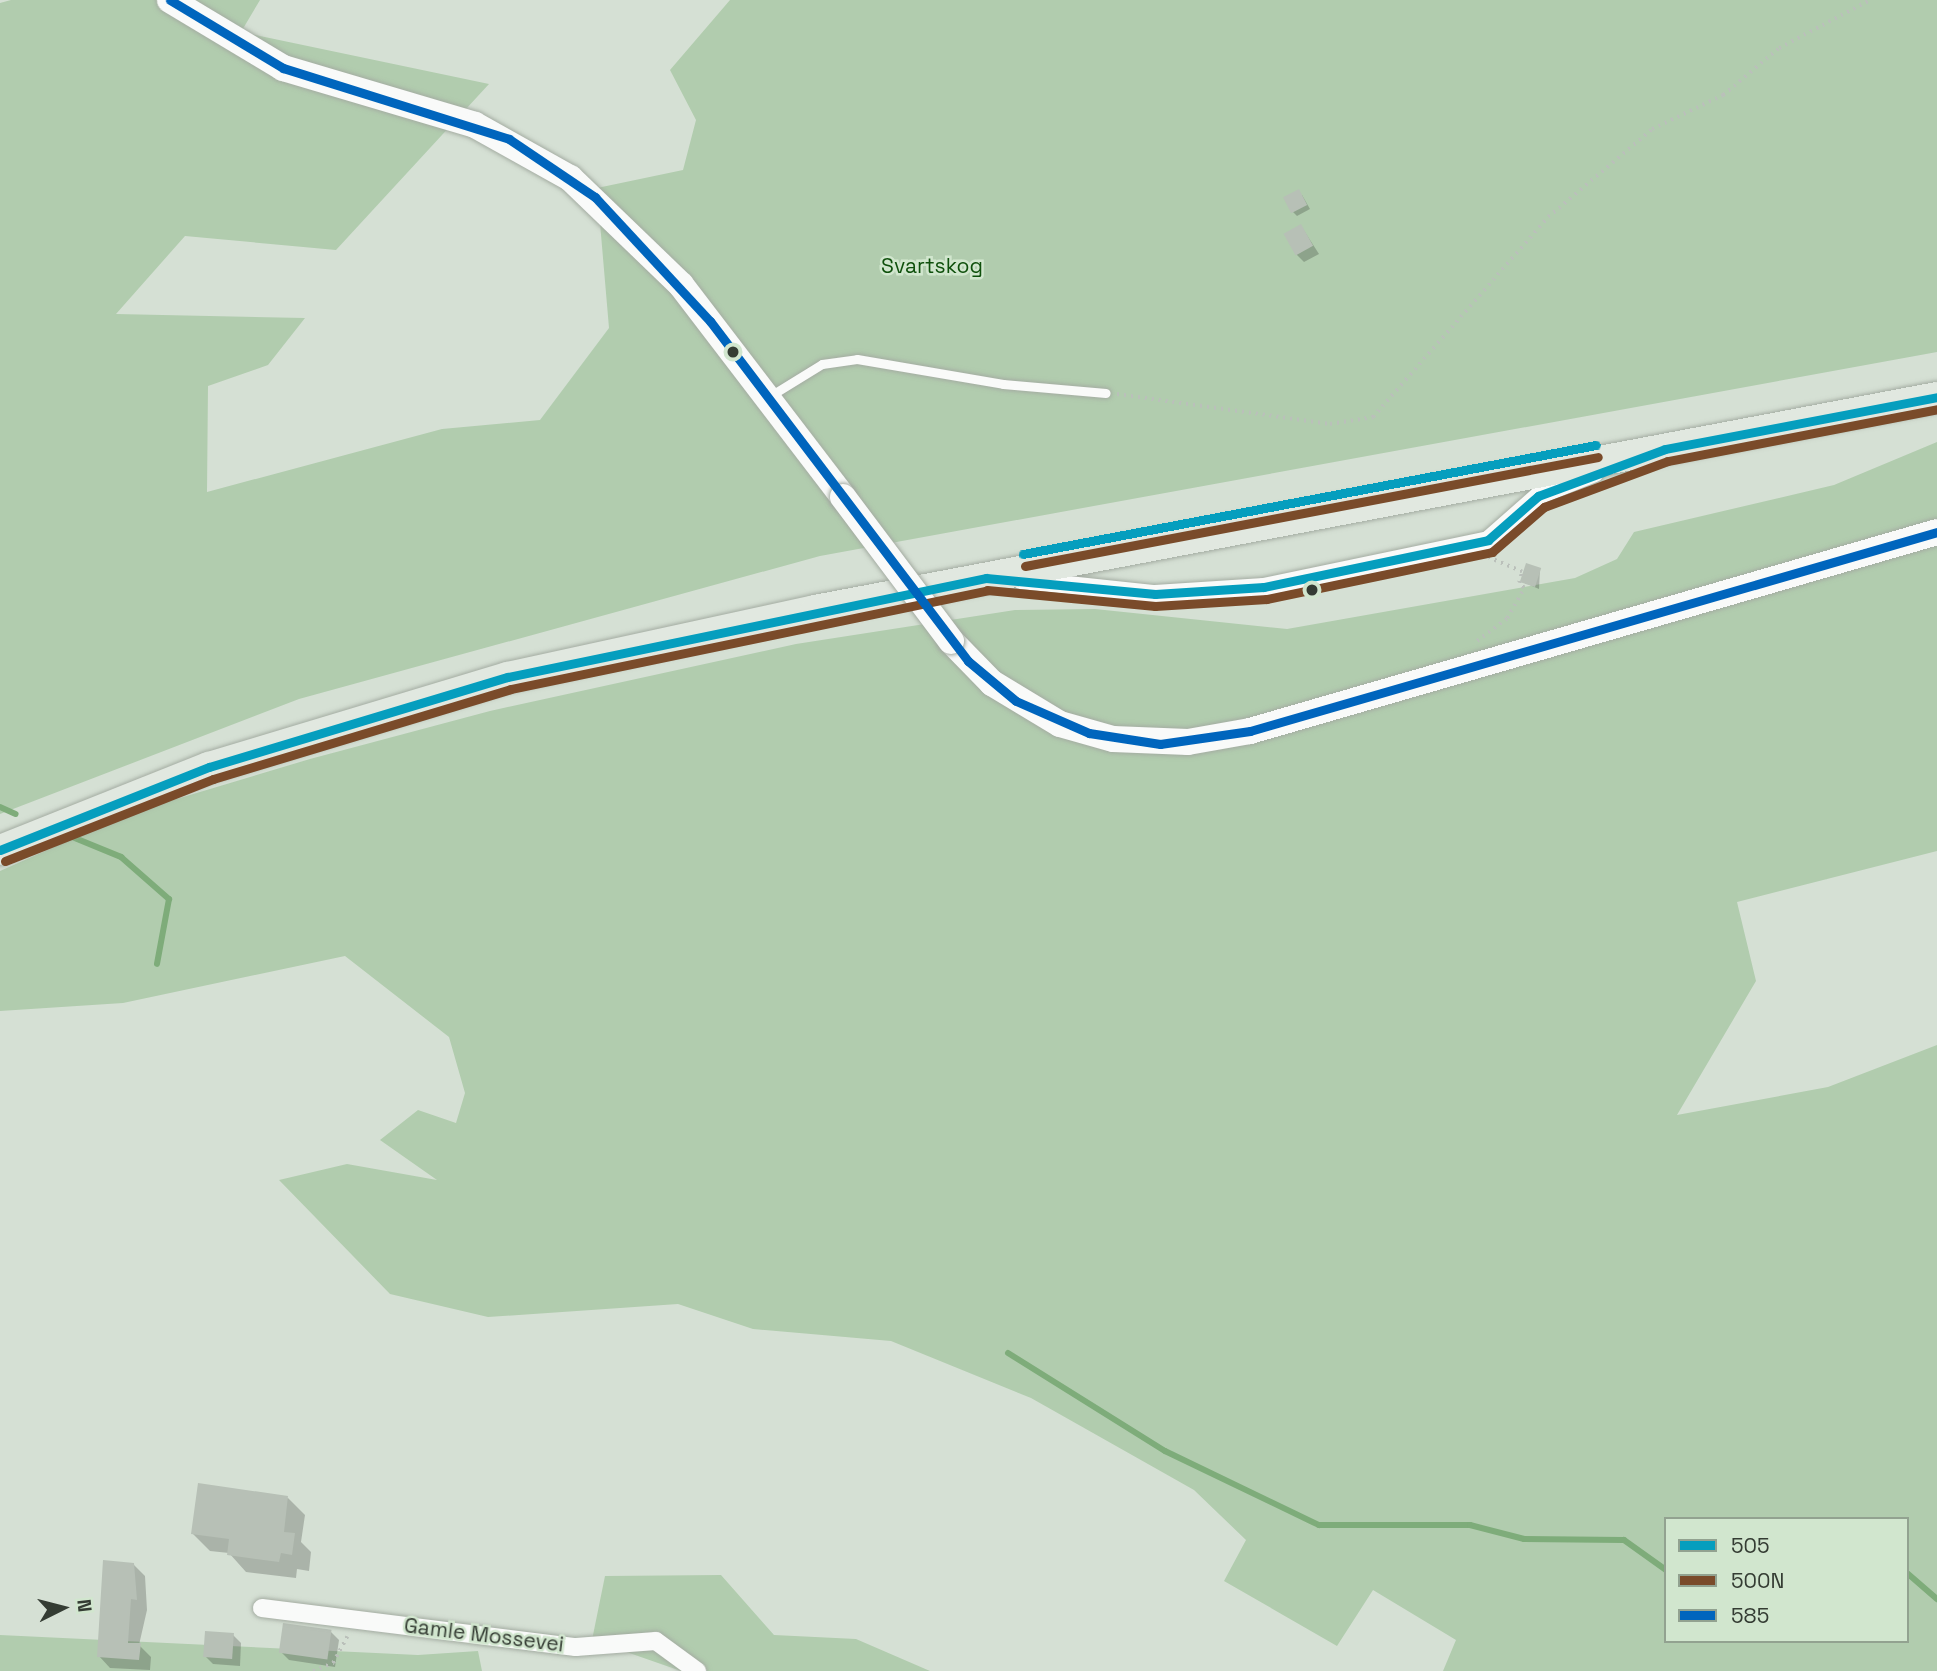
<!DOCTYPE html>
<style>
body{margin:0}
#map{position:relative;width:1937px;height:1671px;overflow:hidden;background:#d5e0d4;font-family:"Space Grotesk",sans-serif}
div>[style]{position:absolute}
.green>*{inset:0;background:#b1ccae}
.shadow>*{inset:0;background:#0003}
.stream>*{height:6px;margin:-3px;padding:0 3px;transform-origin:3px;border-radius:3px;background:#7eac7a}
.building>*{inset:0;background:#b7c0b6;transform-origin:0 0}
.path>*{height:3.5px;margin-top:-1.75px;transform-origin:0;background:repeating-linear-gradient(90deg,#bac0ba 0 2px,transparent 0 7px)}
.roads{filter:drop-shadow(0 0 2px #a4aca2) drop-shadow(0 0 2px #a4aca2)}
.service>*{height:9px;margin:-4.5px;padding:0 4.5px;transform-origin:4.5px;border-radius:4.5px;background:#f9faf9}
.minor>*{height:18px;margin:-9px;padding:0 9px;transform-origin:9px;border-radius:9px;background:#f9faf9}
.secondary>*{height:26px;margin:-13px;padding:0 13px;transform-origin:13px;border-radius:13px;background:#f9faf9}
.trunk>*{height:30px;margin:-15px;padding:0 15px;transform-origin:15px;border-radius:15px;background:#e1e8e0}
.bridges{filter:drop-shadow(0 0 2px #a4aca2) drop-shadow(0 0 2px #a4aca2)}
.secondary-bridge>*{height:26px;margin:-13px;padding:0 13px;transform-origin:13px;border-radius:13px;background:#f9faf9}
.bus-1>*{height:9px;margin:-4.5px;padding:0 4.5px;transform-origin:4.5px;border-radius:4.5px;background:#059ebe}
.bus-2>*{height:9px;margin:-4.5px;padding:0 4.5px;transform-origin:4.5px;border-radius:4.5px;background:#7a4b2a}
.bus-3>*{height:9px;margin:-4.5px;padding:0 4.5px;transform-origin:4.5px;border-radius:4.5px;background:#0065bd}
.dots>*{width:19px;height:19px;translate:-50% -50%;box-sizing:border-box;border:4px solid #d1e6ce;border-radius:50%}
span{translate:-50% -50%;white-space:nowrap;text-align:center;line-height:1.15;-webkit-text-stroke:5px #d1e6ce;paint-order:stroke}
.park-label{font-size:21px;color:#0f500c}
.street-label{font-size:21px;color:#343c33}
.legend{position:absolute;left:1664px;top:1517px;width:245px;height:126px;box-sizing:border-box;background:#d1e6ce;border:2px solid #92a290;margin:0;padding:9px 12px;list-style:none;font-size:21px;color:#343c33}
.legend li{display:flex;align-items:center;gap:14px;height:35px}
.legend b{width:35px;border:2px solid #92a290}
.north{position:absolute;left:28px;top:1573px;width:70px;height:70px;-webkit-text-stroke:5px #d1e6ce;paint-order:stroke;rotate:84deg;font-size:19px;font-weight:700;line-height:28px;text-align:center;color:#343c33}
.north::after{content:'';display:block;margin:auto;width:24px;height:32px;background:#343c33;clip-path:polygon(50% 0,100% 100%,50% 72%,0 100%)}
</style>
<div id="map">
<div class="green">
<i style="clip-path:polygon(11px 0,260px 0,241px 32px,489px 84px,336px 250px,185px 236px,116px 314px,305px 318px,268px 365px,208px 386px,207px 492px,442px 429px,540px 420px,609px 328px,597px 188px,683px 170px,696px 120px,670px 70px,730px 0,1937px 0,1937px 352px,820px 556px,299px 699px,0 814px,0 3px)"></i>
<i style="clip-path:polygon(evenodd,1937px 442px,1937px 851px,1737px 902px,1756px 981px,1677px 1115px,1828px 1087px,1937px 1045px,1937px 1671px,1443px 1671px,1456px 1640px,1373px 1590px,1337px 1646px,1224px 1581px,1246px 1540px,1194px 1490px,1031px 1398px,891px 1341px,753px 1329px,678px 1304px,488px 1317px,390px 1294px,279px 1180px,347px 1164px,437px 1180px,380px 1140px,418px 1110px,456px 1123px,465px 1093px,449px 1037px,345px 956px,123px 1003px,0 1011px,0 871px,133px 812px,310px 759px,490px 711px,796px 644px,1015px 610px,1095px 609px,1287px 629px,1575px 578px,1617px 559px,1634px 532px,1834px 485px,1937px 442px,1666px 1519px,1907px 1519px,1907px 1641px,1666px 1641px,1666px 1519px)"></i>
<i style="clip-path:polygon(721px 1575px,774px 1635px,856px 1639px,930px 1671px,681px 1671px,592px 1640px,605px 1576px)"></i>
<i style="clip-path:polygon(0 1635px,418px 1655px,478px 1651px,482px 1671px,0 1671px)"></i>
</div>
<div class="shadow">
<i style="clip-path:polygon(1302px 195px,1310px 209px,1297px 216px,1293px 212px)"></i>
<i style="clip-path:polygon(1301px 226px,1319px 254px,1304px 262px,1296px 254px)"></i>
<i style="clip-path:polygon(1540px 569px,1539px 589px,1523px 582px)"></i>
<i style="clip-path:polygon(288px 1498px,305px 1515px,301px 1542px,311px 1552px,309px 1571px,297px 1569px,296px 1578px,246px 1572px,229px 1553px,210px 1551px,192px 1533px)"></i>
<i style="clip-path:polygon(133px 1564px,145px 1576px,147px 1610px,139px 1645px,151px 1657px,150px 1670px,110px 1668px,99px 1656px)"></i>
<i style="clip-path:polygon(331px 1632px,339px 1640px,335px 1667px,289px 1660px,281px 1652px)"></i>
<i style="clip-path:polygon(233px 1635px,241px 1643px,240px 1666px,213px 1664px,205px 1656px)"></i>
</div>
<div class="stream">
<i style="left:0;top:807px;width:17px;rotate:24deg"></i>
<i style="left:65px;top:834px;width:61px;rotate:22.3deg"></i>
<i style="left:121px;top:857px;width:64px;rotate:41.2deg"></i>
<i style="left:169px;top:899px;width:66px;rotate:100.5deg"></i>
<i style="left:1008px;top:1353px;width:185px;rotate:32deg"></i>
<i style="left:1165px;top:1451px;width:171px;rotate:25.7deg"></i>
<i style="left:1319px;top:1525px;width:151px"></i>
<i style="left:1470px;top:1525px;width:56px;rotate:14.5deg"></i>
<i style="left:1524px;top:1539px;width:100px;rotate:0.6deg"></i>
<i style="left:1624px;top:1540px;width:52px;rotate:35.5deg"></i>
<i style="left:1907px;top:1573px;width:40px;rotate:41deg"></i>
</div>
<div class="building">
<i style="left:1299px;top:189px;width:18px;height:18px;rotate:63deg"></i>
<i style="left:1301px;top:224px;width:25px;height:20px;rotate:61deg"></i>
<i style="left:1526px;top:563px;width:16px;height:20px;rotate:18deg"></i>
<i style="clip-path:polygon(198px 1483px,288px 1496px,284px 1532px,295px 1533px,292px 1555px,281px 1553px,279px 1562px,227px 1555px,229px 1539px,191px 1534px)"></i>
<i style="clip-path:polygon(103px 1560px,134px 1563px,137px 1600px,131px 1599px,128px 1643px,141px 1643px,139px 1660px,97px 1657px)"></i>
<i style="left:283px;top:1623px;width:49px;height:30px;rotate:8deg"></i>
<i style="left:205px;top:1631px;width:29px;height:26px;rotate:4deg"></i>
</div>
<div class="path">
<i style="left:1117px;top:394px;width:215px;rotate:8deg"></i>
<i style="left:1330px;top:424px;width:44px;rotate:-9.2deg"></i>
<i style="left:1373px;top:417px;width:266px;rotate:-48.8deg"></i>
<i style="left:1548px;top:217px;width:136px;rotate:-40.2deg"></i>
<i style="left:1652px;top:129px;width:79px;rotate:-25.6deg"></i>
<i style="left:1723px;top:95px;width:73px;rotate:-40deg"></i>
<i style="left:1779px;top:48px;width:103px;rotate:-27.8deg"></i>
<i style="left:1477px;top:641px;width:38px;rotate:-37deg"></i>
<i style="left:1507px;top:618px;width:34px;rotate:-60deg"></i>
<i style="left:1524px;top:588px;width:7px;rotate:-135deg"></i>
<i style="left:1519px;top:583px;width:11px;rotate:-75deg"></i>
<i style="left:1522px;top:572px;width:36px;rotate:-157deg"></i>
<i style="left:313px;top:1671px;width:22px;rotate:-22deg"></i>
<i style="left:333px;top:1663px;width:30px;rotate:-62deg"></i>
</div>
<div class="roads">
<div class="service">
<i style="left:770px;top:396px;width:61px;rotate:-31.6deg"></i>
<i style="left:822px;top:364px;width:35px;rotate:-8deg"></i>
<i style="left:857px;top:359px;width:148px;rotate:9.7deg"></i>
<i style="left:1003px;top:384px;width:103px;rotate:5deg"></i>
</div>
<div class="minor">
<i style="left:1021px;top:580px;width:135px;rotate:6deg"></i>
<i style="left:1155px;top:594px;width:109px;rotate:-3.7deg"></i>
<i style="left:1264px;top:587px;width:229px;rotate:-11.8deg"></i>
<i style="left:1488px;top:540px;width:67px;rotate:-41.3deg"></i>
<i style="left:1538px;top:496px;width:61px;rotate:-22deg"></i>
<i style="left:262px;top:1608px;width:316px;rotate:7.1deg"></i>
<i style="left:576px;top:1647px;width:80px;rotate:-4.3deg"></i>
<i style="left:656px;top:1641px;width:51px;rotate:36.2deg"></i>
</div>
<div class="secondary">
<i style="left:170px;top:0;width:132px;rotate:31deg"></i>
<i style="left:283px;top:68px;width:200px;rotate:16.5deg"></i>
<i style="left:475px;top:125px;width:109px;rotate:29.2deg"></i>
<i style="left:570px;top:178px;width:154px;rotate:43.9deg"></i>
<i style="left:681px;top:285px;width:267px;rotate:52.6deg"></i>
<i style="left:951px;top:641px;width:59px;rotate:45.7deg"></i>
<i style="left:992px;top:683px;width:79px;rotate:31.1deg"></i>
<i style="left:1060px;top:724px;width:55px;rotate:15.8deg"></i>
<i style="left:1113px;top:739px;width:75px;rotate:2.3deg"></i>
<i style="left:1188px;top:742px;width:63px;rotate:-10.1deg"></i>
<i style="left:1250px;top:731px;width:715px;rotate:-16.15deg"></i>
</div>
<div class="trunk">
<i style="left:0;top:850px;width:225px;rotate:-21.7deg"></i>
<i style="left:209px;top:767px;width:312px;rotate:-16.8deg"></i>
<i style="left:508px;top:677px;width:314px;rotate:-12.3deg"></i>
<i style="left:815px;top:610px;width:1142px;rotate:-10.75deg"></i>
</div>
</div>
<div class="bridges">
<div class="secondary-bridge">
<i style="left:843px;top:497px;width:180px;rotate:53.1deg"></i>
</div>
</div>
<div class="bus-1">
<i style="left:1023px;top:554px;width:583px;rotate:-10.77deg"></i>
<i style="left:0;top:850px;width:225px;rotate:-21.7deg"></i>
<i style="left:209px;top:767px;width:312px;rotate:-16.8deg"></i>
<i style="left:508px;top:677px;width:488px;rotate:-11.7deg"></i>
<i style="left:986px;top:578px;width:170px;rotate:5.4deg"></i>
<i style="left:1155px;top:594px;width:109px;rotate:-3.7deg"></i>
<i style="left:1264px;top:587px;width:229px;rotate:-11.8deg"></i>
<i style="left:1488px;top:540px;width:67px;rotate:-41.3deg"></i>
<i style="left:1538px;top:496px;width:135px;rotate:-20.3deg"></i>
<i style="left:1665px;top:449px;width:277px;rotate:-10.8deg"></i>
</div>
<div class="bus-2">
<i style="left:1025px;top:566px;width:583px;rotate:-10.77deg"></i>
<i style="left:5px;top:861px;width:224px;rotate:-21.5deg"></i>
<i style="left:213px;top:779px;width:311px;rotate:-16.8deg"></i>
<i style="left:511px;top:689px;width:486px;rotate:-11.7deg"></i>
<i style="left:987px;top:590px;width:169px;rotate:5.4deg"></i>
<i style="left:1155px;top:606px;width:112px;rotate:-3.6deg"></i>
<i style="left:1267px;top:599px;width:230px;rotate:-11.8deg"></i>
<i style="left:1492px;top:552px;width:69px;rotate:-40.9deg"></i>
<i style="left:1544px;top:507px;width:132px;rotate:-20.4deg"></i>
<i style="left:1668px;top:461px;width:274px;rotate:-10.9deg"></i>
</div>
<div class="bus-3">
<i style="left:170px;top:0;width:132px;rotate:31deg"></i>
<i style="left:283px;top:68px;width:237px;rotate:17.4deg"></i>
<i style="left:509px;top:139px;width:104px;rotate:34deg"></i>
<i style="left:595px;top:197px;width:169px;rotate:47.2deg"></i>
<i style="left:710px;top:321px;width:427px;rotate:52.8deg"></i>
<i style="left:968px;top:661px;width:62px;rotate:39.8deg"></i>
<i style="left:1016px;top:701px;width:80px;rotate:23.7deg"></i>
<i style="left:1089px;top:733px;width:72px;rotate:8.8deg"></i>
<i style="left:1160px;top:744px;width:91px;rotate:-8.2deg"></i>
<i style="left:1250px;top:731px;width:715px;rotate:-16.15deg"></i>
</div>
<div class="dots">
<i style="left:733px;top:352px;background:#343c33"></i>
<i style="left:1312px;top:590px;background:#343c33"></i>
</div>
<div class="park-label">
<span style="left:932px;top:266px">Svartskog</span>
</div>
<div class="street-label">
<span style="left:484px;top:1635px;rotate:7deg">Gamle Mossevei</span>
</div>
<ul class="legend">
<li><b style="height:9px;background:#059ebe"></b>505</li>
<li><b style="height:9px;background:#7a4b2a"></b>500N</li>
<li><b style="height:9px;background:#0065bd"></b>585</li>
</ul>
<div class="north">N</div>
</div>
